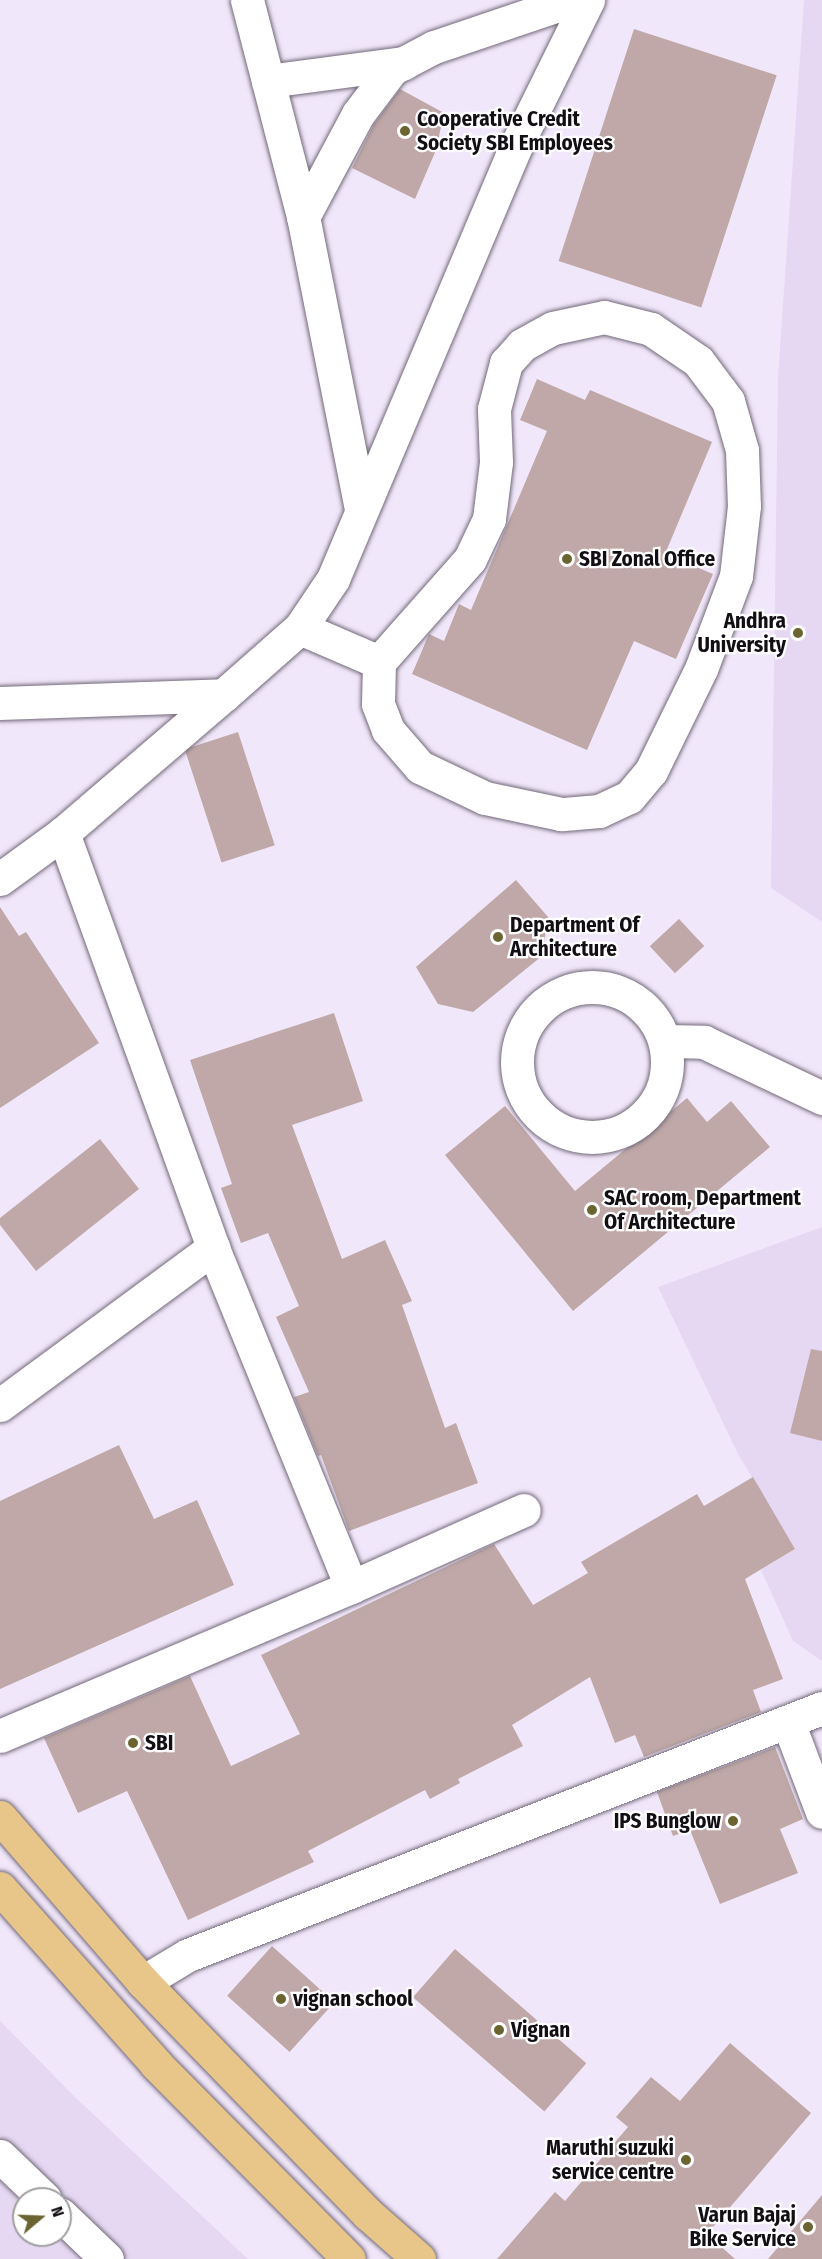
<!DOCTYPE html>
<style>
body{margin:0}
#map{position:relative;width:822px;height:2259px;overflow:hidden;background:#f1e7fa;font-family:"Fira Sans Condensed",sans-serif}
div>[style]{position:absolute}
.built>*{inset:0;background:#e6d8f2}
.building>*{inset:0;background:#bfa8a7;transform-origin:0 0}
.roads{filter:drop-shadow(0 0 2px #72697a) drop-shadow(0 0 2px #72697a)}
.minor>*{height:33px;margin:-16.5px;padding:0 16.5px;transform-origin:16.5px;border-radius:16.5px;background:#fff}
.minor>.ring{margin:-16.5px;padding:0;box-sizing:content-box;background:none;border:33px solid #fff;border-radius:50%}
.major>*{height:33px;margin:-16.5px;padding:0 16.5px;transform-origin:16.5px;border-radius:16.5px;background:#e8c589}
.dots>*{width:16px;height:16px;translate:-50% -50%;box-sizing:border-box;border:3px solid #fff;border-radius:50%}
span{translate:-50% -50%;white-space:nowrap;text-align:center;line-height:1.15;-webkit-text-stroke:4.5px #fff;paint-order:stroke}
.poi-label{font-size:21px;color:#120e14;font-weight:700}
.left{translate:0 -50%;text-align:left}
.right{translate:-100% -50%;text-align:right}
.north{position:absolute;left:12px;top:2187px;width:60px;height:60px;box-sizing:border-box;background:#fff;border:2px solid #a09fa1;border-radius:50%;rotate:71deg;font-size:16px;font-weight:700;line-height:24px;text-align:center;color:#120e14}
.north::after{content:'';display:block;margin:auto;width:21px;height:27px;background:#6b6431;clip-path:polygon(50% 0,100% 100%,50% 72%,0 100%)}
</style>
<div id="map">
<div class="built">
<i style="clip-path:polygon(804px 0,822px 0,822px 922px,771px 888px,778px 377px)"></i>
<i style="clip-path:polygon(822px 1227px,822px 1661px,793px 1641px,761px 1570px,795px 1549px,738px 1454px,658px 1287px)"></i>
<i style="clip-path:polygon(evenodd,0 2021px,78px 2100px,248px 2259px,0 2259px,0 2021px,24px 2199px,60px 2199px,60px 2235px,24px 2235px,24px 2199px)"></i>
</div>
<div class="building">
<i style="left:634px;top:29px;width:150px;height:244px;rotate:18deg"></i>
<i style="clip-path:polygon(400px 89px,444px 113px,436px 150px,415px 199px,352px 168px,374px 124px)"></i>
<i style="clip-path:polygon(537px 379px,585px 400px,590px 390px,712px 442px,665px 554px,713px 574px,676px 659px,634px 641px,587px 750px,412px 674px,429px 634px,444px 641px,459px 604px,471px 610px,547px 431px,520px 420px)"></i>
<i style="left:238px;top:732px;width:119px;height:56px;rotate:72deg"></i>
<i style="clip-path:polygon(516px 880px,548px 917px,542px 956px,473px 1012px,438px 1004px,416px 967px)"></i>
<i style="clip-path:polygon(0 907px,19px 936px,26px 932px,99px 1043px,0 1108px)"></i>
<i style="left:679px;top:919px;width:37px;height:40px;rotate:47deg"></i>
<i style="clip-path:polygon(334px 1013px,363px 1101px,292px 1125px,342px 1259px,385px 1240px,412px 1301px,402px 1305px,445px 1428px,456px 1423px,478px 1483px,349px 1531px,321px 1455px,318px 1456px,294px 1397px,309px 1392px,276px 1317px,299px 1306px,268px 1233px,241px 1243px,221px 1188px,232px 1184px,190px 1060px)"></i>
<i style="clip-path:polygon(687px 1098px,707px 1122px,731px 1101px,770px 1147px,573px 1311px,445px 1155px,505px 1106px,575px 1191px)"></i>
<i style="clip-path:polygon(100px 1139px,139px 1189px,36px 1271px,0 1225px,0 1218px)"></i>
<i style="clip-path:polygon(811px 1349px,822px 1351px,822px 1441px,790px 1433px)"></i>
<i style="clip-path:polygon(119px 1445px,154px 1519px,197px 1500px,234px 1585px,0 1689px,0 1501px)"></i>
<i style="clip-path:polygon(753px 1477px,795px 1549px,745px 1579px,783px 1679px,753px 1690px,761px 1712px,644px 1757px,635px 1735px,615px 1743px,590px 1677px,512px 1725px,523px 1746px,458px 1779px,460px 1783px,430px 1799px,425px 1790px,308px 1851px,314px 1862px,188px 1920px,127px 1791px,78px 1813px,44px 1738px,190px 1676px,231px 1766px,300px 1734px,261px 1655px,494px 1544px,533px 1605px,588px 1573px,581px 1562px,697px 1494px,704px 1506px)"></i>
<i style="clip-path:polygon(775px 1747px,803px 1819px,780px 1829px,798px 1873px,720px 1904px,690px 1830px,673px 1836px,657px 1792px)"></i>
<i style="left:272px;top:1946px;width:84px;height:67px;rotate:42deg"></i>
<i style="left:455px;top:1949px;width:174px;height:64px;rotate:41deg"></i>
<i style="clip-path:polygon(730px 2043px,811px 2113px,707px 2234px,735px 2259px,497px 2259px,555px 2192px,565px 2201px,628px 2127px,616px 2117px,651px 2077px,680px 2101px)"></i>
<i style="clip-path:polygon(822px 2195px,822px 2259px,768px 2259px)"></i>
</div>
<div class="roads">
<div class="minor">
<i style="left:247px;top:0;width:224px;rotate:75.5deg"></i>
<i style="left:268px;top:81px;width:137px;rotate:-7.5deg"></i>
<i style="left:361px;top:509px;width:298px;rotate:-101.2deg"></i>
<i style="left:303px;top:217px;width:117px;rotate:-61.9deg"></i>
<i style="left:358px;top:114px;width:56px;rotate:-52.9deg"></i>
<i style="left:392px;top:69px;width:47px;rotate:-27.6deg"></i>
<i style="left:434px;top:47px;width:147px;rotate:-18.7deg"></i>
<i style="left:300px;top:628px;width:86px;rotate:23.3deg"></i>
<i style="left:379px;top:662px;width:137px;rotate:-48.5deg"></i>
<i style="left:470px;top:559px;width:44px;rotate:-64.6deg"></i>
<i style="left:489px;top:519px;width:57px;rotate:-83deg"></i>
<i style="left:496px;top:462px;width:53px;rotate:-92.2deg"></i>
<i style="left:494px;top:409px;width:48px;rotate:-75.4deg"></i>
<i style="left:506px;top:363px;width:24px;rotate:-48deg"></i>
<i style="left:522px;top:345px;width:35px;rotate:-29deg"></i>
<i style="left:553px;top:328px;width:52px;rotate:-12.2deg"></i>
<i style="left:604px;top:317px;width:49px;rotate:14.3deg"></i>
<i style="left:651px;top:329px;width:57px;rotate:34.2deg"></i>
<i style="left:698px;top:361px;width:50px;rotate:53.1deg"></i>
<i style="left:728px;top:401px;width:51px;rotate:74.1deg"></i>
<i style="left:742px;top:450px;width:56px;rotate:88deg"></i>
<i style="left:744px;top:506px;width:70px;rotate:96.5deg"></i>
<i style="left:736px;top:576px;width:99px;rotate:110.6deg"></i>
<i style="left:701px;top:669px;width:114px;rotate:116.1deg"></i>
<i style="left:651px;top:771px;width:34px;rotate:130deg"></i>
<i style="left:629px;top:797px;width:33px;rotate:155deg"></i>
<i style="left:599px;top:811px;width:38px;rotate:175deg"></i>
<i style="left:561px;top:814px;width:78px;rotate:-168.1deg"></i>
<i style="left:485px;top:798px;width:72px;rotate:-154.5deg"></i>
<i style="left:420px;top:767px;width:49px;rotate:-130.9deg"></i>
<i style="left:388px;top:730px;width:28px;rotate:-111deg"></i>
<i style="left:378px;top:704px;width:42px;rotate:-88.6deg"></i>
<i style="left:224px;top:695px;width:101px;rotate:-41.4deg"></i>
<i style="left:300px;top:628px;width:59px;rotate:-56deg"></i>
<i style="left:333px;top:579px;width:468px;rotate:-67.1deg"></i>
<i style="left:515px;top:148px;width:165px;rotate:-63.7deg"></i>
<i style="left:0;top:703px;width:224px;rotate:-2deg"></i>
<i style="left:224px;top:695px;width:212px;rotate:139.4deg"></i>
<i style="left:0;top:879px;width:78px;rotate:-36.1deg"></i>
<i style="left:63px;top:833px;width:441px;rotate:70.1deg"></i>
<i style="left:213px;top:1248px;width:366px;rotate:67.8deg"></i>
<i style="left:351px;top:1587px;width:381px;rotate:157deg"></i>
<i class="ring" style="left:517px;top:987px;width:117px;height:117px"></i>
<i style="left:665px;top:1041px;width:39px;rotate:1deg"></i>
<i style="left:704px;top:1042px;width:131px;rotate:25.4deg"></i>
<i style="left:0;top:1405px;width:265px;rotate:-36.4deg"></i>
<i style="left:351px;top:1587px;width:189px;rotate:-24deg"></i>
<i style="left:788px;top:1722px;width:96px;rotate:69.3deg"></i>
<i style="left:143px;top:1982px;width:52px;rotate:-31deg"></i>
<i style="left:188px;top:1955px;width:680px;rotate:-21.29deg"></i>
<i style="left:0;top:2156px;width:62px;rotate:43.7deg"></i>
<i style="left:60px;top:2214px;width:65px;rotate:43.8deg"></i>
</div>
<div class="major">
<i style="left:0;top:1817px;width:218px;rotate:49.1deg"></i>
<i style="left:143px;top:1982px;width:323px;rotate:45.9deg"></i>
<i style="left:368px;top:2214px;width:68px;rotate:41.4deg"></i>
<i style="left:0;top:1888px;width:235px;rotate:48.4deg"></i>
<i style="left:156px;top:2064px;width:274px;rotate:45.3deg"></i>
</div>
</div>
<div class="dots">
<i style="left:405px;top:131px;background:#6b6431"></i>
<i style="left:567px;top:559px;background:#6b6431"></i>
<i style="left:798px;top:633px;background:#6b6431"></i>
<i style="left:498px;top:937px;background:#6b6431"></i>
<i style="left:592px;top:1210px;background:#6b6431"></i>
<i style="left:133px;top:1743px;background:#6b6431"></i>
<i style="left:733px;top:1821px;background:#6b6431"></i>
<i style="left:281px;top:1999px;background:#6b6431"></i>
<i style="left:499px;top:2030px;background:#6b6431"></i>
<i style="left:686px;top:2160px;background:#6b6431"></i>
<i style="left:808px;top:2227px;background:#6b6431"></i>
</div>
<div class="poi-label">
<span class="left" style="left:417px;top:131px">Cooperative Credit<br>Society SBI Employees</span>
<span class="left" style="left:579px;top:559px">SBI Zonal Office</span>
<span class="right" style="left:786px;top:633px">Andhra<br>University</span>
<span class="left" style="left:510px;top:937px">Department Of<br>Architecture</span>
<span class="left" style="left:604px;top:1210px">SAC room, Department<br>Of Architecture</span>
<span class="left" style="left:145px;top:1743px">SBI</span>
<span class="right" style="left:721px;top:1821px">IPS Bunglow</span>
<span class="left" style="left:293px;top:1999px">vignan school</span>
<span class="left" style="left:511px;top:2030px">Vignan</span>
<span class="right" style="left:674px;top:2160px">Maruthi suzuki<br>service centre</span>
<span class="right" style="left:796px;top:2227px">Varun Bajaj<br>Bike Service</span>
</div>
<div class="north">N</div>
</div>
